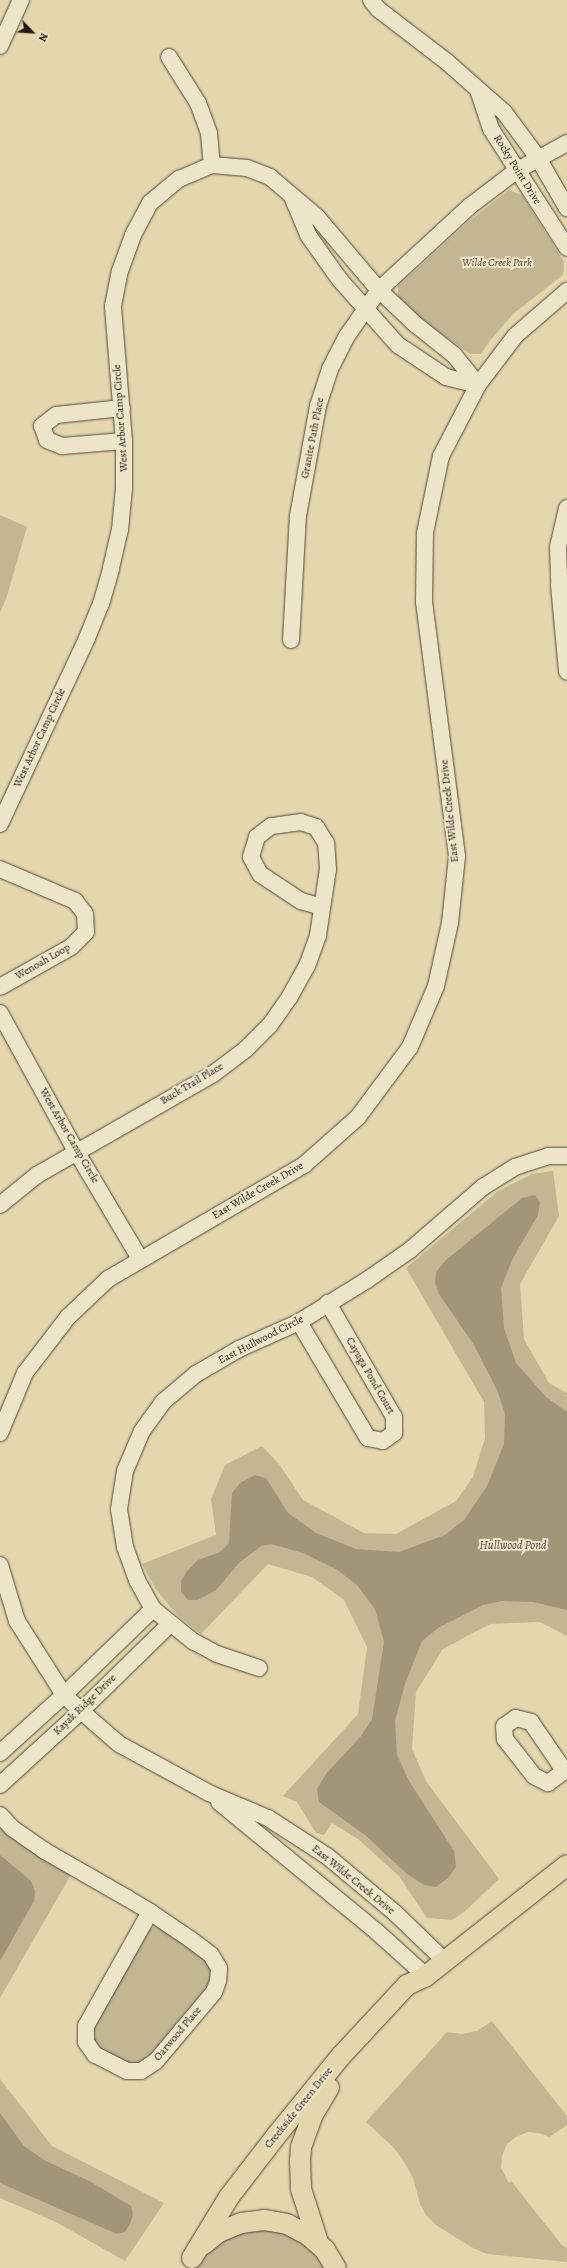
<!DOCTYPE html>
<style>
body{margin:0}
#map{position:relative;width:567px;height:2268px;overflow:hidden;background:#e4d7ae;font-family:Alegreya,serif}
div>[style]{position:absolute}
.green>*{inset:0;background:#c3b693}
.water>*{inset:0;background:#a29678}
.roads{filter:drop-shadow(0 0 1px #534737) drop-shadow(0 0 1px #534737)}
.minor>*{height:16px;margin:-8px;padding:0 8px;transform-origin:8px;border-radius:8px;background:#ede5ca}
.major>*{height:20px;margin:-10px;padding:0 10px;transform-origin:10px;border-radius:10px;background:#e4d7ae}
span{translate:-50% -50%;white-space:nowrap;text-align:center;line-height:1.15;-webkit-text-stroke:4px #ede5ca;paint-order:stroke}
.street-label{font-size:11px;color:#23170f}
.park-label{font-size:11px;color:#534737;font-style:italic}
.water-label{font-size:12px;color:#564a39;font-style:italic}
.north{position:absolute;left:12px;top:12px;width:40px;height:40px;-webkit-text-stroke:3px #ede5ca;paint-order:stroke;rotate:115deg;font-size:11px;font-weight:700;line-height:16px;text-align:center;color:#23170f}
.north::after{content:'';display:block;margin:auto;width:14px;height:18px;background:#23170f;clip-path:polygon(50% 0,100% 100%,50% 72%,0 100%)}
</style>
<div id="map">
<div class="green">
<i style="clip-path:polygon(509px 190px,522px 195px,564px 262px,563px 275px,513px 314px,488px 343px,481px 354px,470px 354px,422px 320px,398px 297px,398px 286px,469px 221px)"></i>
<i style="clip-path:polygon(0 515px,27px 527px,6px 599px,0 613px)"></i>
<i style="clip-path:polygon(553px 1171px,559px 1216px,520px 1284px,524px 1339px,549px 1383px,567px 1393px,567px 1636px,540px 1622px,490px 1624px,443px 1649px,416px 1692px,412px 1749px,426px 1781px,499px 1879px,464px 1912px,452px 1920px,427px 1918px,399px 1876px,358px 1839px,332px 1823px,324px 1835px,316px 1833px,297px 1802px,283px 1796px,358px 1714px,367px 1647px,344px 1600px,312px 1577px,268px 1564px,201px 1634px,176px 1614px,155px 1588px,142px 1564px,216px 1535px,211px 1499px,225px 1465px,262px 1446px,279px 1464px,303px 1500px,364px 1533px,396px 1534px,456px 1501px,473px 1477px,485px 1438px,484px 1402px,406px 1268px,498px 1191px,532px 1174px)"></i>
<i style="clip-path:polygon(0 1824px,72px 1873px,0 1998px)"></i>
<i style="clip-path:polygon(158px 1926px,166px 1929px,207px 1961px,211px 1969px,211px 1979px,208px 1987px,148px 2060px,142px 2063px,129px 2064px,98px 2048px,94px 2041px,94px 2026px,145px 1934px,151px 1928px)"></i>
<i style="clip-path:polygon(492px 2021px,567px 2116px,567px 2125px,549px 2137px,539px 2133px,528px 2132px,516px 2137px,507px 2144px,502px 2156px,501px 2168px,509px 2183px,511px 2181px,561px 2244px,567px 2248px,567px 2262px,487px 2254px,471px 2247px,436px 2225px,426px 2215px,420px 2204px,413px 2178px,403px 2160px,393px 2147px,366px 2122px,447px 2032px,462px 2034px,477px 2031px)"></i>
<i style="clip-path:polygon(0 2079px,52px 2146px,164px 2203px,125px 2261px,56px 2222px,0 2198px)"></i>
<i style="clip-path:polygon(245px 2228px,295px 2234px,329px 2268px,193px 2268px,201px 2254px)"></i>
</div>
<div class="water">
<i style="clip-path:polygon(535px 1195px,540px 1202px,538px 1215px,513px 1258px,501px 1288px,504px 1328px,516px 1363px,546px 1397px,567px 1412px,567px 1610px,533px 1602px,502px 1601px,483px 1605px,438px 1628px,422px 1641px,405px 1684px,395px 1721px,397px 1755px,409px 1781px,454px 1851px,456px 1867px,448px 1878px,436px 1887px,424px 1885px,407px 1874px,365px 1835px,319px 1802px,317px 1789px,326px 1774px,361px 1736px,372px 1719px,384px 1642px,375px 1609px,357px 1585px,336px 1569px,303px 1553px,271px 1544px,261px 1546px,239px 1563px,216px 1590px,198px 1600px,188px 1600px,181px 1592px,181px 1581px,187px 1571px,198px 1560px,220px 1552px,229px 1543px,232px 1493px,240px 1483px,255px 1475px,266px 1478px,288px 1513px,316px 1533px,356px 1549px,399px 1552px,445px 1535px,464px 1520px,487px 1486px,504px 1444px,505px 1414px,497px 1390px,474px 1345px,439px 1294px,435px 1282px,436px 1272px,446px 1260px,522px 1198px)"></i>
<i style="clip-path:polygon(0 1855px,31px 1881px,35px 1891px,34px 1901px,0 1961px)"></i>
<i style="clip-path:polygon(0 2113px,24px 2146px,44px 2160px,91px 2182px,131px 2206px,133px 2214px,130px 2224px,125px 2232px,117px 2234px,0 2183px)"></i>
</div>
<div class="roads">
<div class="minor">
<i style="left:371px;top:0;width:11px;rotate:52deg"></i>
<i style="left:378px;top:9px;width:87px;rotate:37.5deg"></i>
<i style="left:447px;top:62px;width:76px;rotate:41.3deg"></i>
<i style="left:504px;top:112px;width:57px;rotate:53.5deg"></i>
<i style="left:538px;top:158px;width:58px;rotate:59.9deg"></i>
<i style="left:0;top:46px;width:51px;rotate:-65.5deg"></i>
<i style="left:169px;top:57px;width:54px;rotate:57.8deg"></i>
<i style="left:198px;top:103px;width:32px;rotate:70deg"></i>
<i style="left:209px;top:133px;width:32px;rotate:85deg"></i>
<i style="left:478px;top:90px;width:41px;rotate:71.6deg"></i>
<i style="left:491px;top:129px;width:141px;rotate:57.4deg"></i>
<i style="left:293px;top:199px;width:39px;rotate:67deg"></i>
<i style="left:308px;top:235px;width:55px;rotate:54.6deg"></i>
<i style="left:340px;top:280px;width:87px;rotate:48.3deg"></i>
<i style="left:398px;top:345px;width:58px;rotate:33.7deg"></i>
<i style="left:446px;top:377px;width:33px;rotate:14deg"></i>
<i style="left:122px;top:408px;width:66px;rotate:173.9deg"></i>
<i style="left:56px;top:415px;width:18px;rotate:142deg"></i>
<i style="left:42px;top:426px;width:15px;rotate:70deg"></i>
<i style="left:47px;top:440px;width:16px;rotate:22deg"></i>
<i style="left:62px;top:446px;width:62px;rotate:-4.6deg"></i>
<i style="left:567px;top:508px;width:40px;rotate:103deg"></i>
<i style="left:558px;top:547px;width:38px;rotate:88deg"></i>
<i style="left:559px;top:585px;width:87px;rotate:84.7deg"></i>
<i style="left:291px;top:640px;width:124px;rotate:-86.8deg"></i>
<i style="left:298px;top:516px;width:112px;rotate:-79.7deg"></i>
<i style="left:318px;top:406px;width:39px;rotate:-72deg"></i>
<i style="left:330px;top:369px;width:37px;rotate:-63deg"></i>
<i style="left:347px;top:336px;width:56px;rotate:-55.2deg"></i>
<i style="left:379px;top:290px;width:124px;rotate:-42.7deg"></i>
<i style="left:470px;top:206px;width:58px;rotate:-37.3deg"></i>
<i style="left:516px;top:171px;width:58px;rotate:-28.8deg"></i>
<i style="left:0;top:824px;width:205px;rotate:-64.9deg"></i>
<i style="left:87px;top:638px;width:37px;rotate:-68deg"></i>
<i style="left:101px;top:604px;width:37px;rotate:-74deg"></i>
<i style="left:111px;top:568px;width:39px;rotate:-77deg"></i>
<i style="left:120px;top:530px;width:42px;rotate:-84.6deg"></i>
<i style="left:124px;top:488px;width:47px;rotate:-90deg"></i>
<i style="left:124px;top:441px;width:135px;rotate:-94.7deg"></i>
<i style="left:113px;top:306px;width:36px;rotate:-79deg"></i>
<i style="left:120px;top:271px;width:38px;rotate:-70deg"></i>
<i style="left:133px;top:235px;width:36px;rotate:-62deg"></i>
<i style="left:150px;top:203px;width:38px;rotate:-40deg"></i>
<i style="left:179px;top:179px;width:36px;rotate:-23deg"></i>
<i style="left:212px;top:165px;width:35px;rotate:5deg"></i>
<i style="left:247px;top:168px;width:25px;rotate:21deg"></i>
<i style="left:270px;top:177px;width:62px;rotate:40.4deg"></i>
<i style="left:317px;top:217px;width:96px;rotate:49.7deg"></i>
<i style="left:379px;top:290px;width:50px;rotate:43.4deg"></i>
<i style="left:415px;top:324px;width:50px;rotate:38.5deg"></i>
<i style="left:454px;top:355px;width:38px;rotate:51deg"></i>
<i style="left:0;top:869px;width:82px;rotate:23.1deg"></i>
<i style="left:75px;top:901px;width:16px;rotate:52deg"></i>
<i style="left:85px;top:914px;width:18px;rotate:87deg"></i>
<i style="left:86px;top:932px;width:21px;rotate:135deg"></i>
<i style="left:71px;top:947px;width:81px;rotate:150.6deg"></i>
<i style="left:0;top:1013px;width:158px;rotate:61.2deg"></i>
<i style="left:76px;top:1151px;width:126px;rotate:59.3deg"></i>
<i style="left:0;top:1205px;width:48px;rotate:-39deg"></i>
<i style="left:37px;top:1175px;width:203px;rotate:-29.8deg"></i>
<i style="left:213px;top:1074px;width:41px;rotate:-37.1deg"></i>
<i style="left:246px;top:1049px;width:34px;rotate:-45deg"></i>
<i style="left:270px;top:1025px;width:33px;rotate:-55deg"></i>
<i style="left:289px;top:998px;width:37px;rotate:-61deg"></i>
<i style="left:307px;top:966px;width:33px;rotate:-70deg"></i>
<i style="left:318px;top:935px;width:67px;rotate:-81.4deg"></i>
<i style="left:328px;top:869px;width:26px;rotate:-94deg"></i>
<i style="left:326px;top:843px;width:19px;rotate:-122deg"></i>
<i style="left:316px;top:827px;width:16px;rotate:-162deg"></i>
<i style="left:301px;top:822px;width:30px;rotate:172deg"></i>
<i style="left:271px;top:826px;width:18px;rotate:142deg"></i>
<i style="left:257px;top:837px;width:21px;rotate:107deg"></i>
<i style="left:251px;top:857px;width:19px;rotate:62deg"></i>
<i style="left:260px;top:874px;width:49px;rotate:33.4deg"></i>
<i style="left:301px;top:901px;width:22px;rotate:16deg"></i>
<i style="left:299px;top:1322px;width:135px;rotate:59.3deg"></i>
<i style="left:368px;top:1438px;width:15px;rotate:11deg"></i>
<i style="left:383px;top:1441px;width:14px;rotate:-36deg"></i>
<i style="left:394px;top:1433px;width:16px;rotate:-90deg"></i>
<i style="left:394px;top:1417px;width:132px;rotate:-120.1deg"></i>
<i style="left:0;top:1433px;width:65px;rotate:-67.4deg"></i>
<i style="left:25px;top:1373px;width:71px;rotate:-52.5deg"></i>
<i style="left:68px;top:1317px;width:55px;rotate:-43.5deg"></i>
<i style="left:108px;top:1279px;width:227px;rotate:-30.2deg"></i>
<i style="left:304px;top:1165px;width:72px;rotate:-41.6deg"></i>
<i style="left:358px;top:1117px;width:87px;rotate:-53.4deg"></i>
<i style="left:410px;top:1047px;width:66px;rotate:-66.9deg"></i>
<i style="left:436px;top:986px;width:65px;rotate:-77.5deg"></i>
<i style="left:450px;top:923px;width:67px;rotate:-84deg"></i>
<i style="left:457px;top:856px;width:256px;rotate:-97.4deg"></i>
<i style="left:424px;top:602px;width:69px;rotate:-89.2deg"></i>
<i style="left:425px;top:533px;width:79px;rotate:-78.3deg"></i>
<i style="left:441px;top:456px;width:80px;rotate:-62.5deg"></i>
<i style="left:478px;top:385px;width:61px;rotate:-52.9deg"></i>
<i style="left:515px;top:336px;width:69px;rotate:-40.9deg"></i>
<i style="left:0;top:1565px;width:59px;rotate:73.1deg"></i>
<i style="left:17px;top:1621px;width:88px;rotate:57.6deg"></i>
<i style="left:64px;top:1695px;width:23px;rotate:43deg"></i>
<i style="left:81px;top:1711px;width:50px;rotate:41deg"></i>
<i style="left:119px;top:1744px;width:102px;rotate:28.6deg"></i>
<i style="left:209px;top:1793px;width:64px;rotate:23deg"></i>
<i style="left:268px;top:1818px;width:70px;rotate:32.8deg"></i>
<i style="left:327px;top:1856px;width:87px;rotate:39.9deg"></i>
<i style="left:394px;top:1912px;width:71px;rotate:43.9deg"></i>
<i style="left:259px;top:1668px;width:44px;rotate:-161.6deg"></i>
<i style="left:217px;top:1654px;width:26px;rotate:-152deg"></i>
<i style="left:194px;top:1642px;width:53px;rotate:-141.2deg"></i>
<i style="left:153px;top:1609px;width:33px;rotate:-119deg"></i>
<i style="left:137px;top:1580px;width:35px;rotate:-110deg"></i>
<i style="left:125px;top:1547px;width:38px;rotate:-99deg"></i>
<i style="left:119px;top:1509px;width:38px;rotate:-81deg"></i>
<i style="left:125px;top:1471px;width:43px;rotate:-67deg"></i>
<i style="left:142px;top:1431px;width:37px;rotate:-54deg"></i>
<i style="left:164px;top:1401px;width:42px;rotate:-40.2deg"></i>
<i style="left:196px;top:1374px;width:50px;rotate:-30.2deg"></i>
<i style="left:239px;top:1349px;width:66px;rotate:-24.2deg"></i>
<i style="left:299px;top:1322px;width:80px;rotate:-31.7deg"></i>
<i style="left:367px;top:1280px;width:52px;rotate:-34.9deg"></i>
<i style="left:410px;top:1250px;width:96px;rotate:-40.8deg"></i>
<i style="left:483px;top:1187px;width:38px;rotate:-32deg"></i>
<i style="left:515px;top:1167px;width:35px;rotate:-18deg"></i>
<i style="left:548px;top:1156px;width:19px"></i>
<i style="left:0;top:1753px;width:86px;rotate:-42.2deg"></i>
<i style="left:64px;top:1695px;width:124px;rotate:-44deg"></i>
<i style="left:563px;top:1772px;width:10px;rotate:-114deg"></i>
<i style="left:559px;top:1763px;width:50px;rotate:-124.3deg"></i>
<i style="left:531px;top:1722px;width:16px;rotate:-165deg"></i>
<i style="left:516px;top:1718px;width:14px;rotate:146deg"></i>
<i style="left:504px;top:1726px;width:13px;rotate:86deg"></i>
<i style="left:505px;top:1739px;width:47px;rotate:51.9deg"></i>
<i style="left:534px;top:1776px;width:16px;rotate:27deg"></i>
<i style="left:548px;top:1783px;width:24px;rotate:-36deg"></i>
<i style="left:0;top:1785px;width:110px;rotate:-42.4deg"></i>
<i style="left:81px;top:1711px;width:124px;rotate:-44.3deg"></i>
<i style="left:219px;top:1802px;width:203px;rotate:39.4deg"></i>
<i style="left:376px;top:1931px;width:67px;rotate:42deg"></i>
<i style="left:0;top:1815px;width:18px;rotate:47deg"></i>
<i style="left:12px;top:1828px;width:40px;rotate:34.9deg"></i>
<i style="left:45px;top:1851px;width:95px;rotate:29.8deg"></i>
<i style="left:127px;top:1898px;width:27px;rotate:31deg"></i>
<i style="left:150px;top:1912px;width:48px;rotate:34deg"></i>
<i style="left:190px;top:1939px;width:26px;rotate:37deg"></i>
<i style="left:211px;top:1955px;width:15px;rotate:58deg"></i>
<i style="left:219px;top:1968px;width:13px;rotate:94deg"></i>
<i style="left:218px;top:1981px;width:12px;rotate:110deg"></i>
<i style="left:214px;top:1992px;width:90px;rotate:130deg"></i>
<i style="left:156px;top:2061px;width:18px;rotate:146deg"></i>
<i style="left:141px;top:2071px;width:14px;rotate:180deg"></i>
<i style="left:127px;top:2071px;width:36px;rotate:-153deg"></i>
<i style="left:95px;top:2055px;width:16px;rotate:-125deg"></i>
<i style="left:86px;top:2042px;width:16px;rotate:-90deg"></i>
<i style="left:86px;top:2026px;width:131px;rotate:-60.7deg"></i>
</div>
<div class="major">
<i style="left:318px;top:2242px;width:56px;rotate:-107.8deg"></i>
<i style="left:301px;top:2189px;width:27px;rotate:-92deg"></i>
<i style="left:300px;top:2162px;width:15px;rotate:-86deg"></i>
<i style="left:301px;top:2147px;width:33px;rotate:-70deg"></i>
<i style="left:312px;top:2116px;width:33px;rotate:-59deg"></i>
<i style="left:204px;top:2244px;width:19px;rotate:-39deg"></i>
<i style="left:219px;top:2232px;width:24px;rotate:-22deg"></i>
<i style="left:241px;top:2223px;width:23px;rotate:-7deg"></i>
<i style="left:264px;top:2220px;width:12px;rotate:9deg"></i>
<i style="left:276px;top:2222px;width:11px;rotate:10deg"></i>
<i style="left:287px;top:2224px;width:24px;rotate:28deg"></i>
<i style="left:308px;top:2235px;width:23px;rotate:41deg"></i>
<i style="left:325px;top:2250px;width:21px;rotate:59deg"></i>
<i style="left:192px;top:2258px;width:71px;rotate:-58.8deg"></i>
<i style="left:229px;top:2197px;width:77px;rotate:-52.4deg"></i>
<i style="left:276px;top:2136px;width:103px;rotate:-50.9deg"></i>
<i style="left:341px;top:2056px;width:97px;rotate:-47.1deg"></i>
<i style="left:407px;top:1985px;width:21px;rotate:-25deg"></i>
<i style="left:426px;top:1976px;width:179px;rotate:-38.2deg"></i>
</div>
</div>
<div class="street-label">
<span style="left:517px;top:170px;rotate:58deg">Rocky Point Drive</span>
<span style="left:121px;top:418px;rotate:-94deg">West Arbor Camp Circle</span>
<span style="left:313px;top:438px;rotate:-79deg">Granite Path Place</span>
<span style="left:40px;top:738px;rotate:-65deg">West Arbor Camp Circle</span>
<span style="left:450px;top:811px;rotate:-96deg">East Wilde Creek Drive</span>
<span style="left:43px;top:962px;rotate:-30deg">Wenoah Loop</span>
<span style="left:192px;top:1084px;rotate:-31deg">Buck Trail Place</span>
<span style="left:69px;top:1136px;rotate:60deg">West Arbor Camp Circle</span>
<span style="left:258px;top:1191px;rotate:-30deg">East Wilde Creek Drive</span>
<span style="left:261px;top:1340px;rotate:-27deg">East Hullwood Circle</span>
<span style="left:370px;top:1376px;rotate:60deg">Cayuga Pond Court</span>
<span style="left:85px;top:1705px;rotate:-44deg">Kayak Ridge Drive</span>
<span style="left:353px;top:1880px;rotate:39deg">East Wilde Creek Drive</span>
<span style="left:178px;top:2034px;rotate:-50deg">Oarwood Place</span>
<span style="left:299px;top:2108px;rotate:-51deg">Creekside Green Drive</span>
</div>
<div class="park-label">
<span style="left:497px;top:263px">Wilde Creek Park</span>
</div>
<div class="water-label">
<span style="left:513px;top:1546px">Hullwood Pond</span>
</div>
<div class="north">N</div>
</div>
